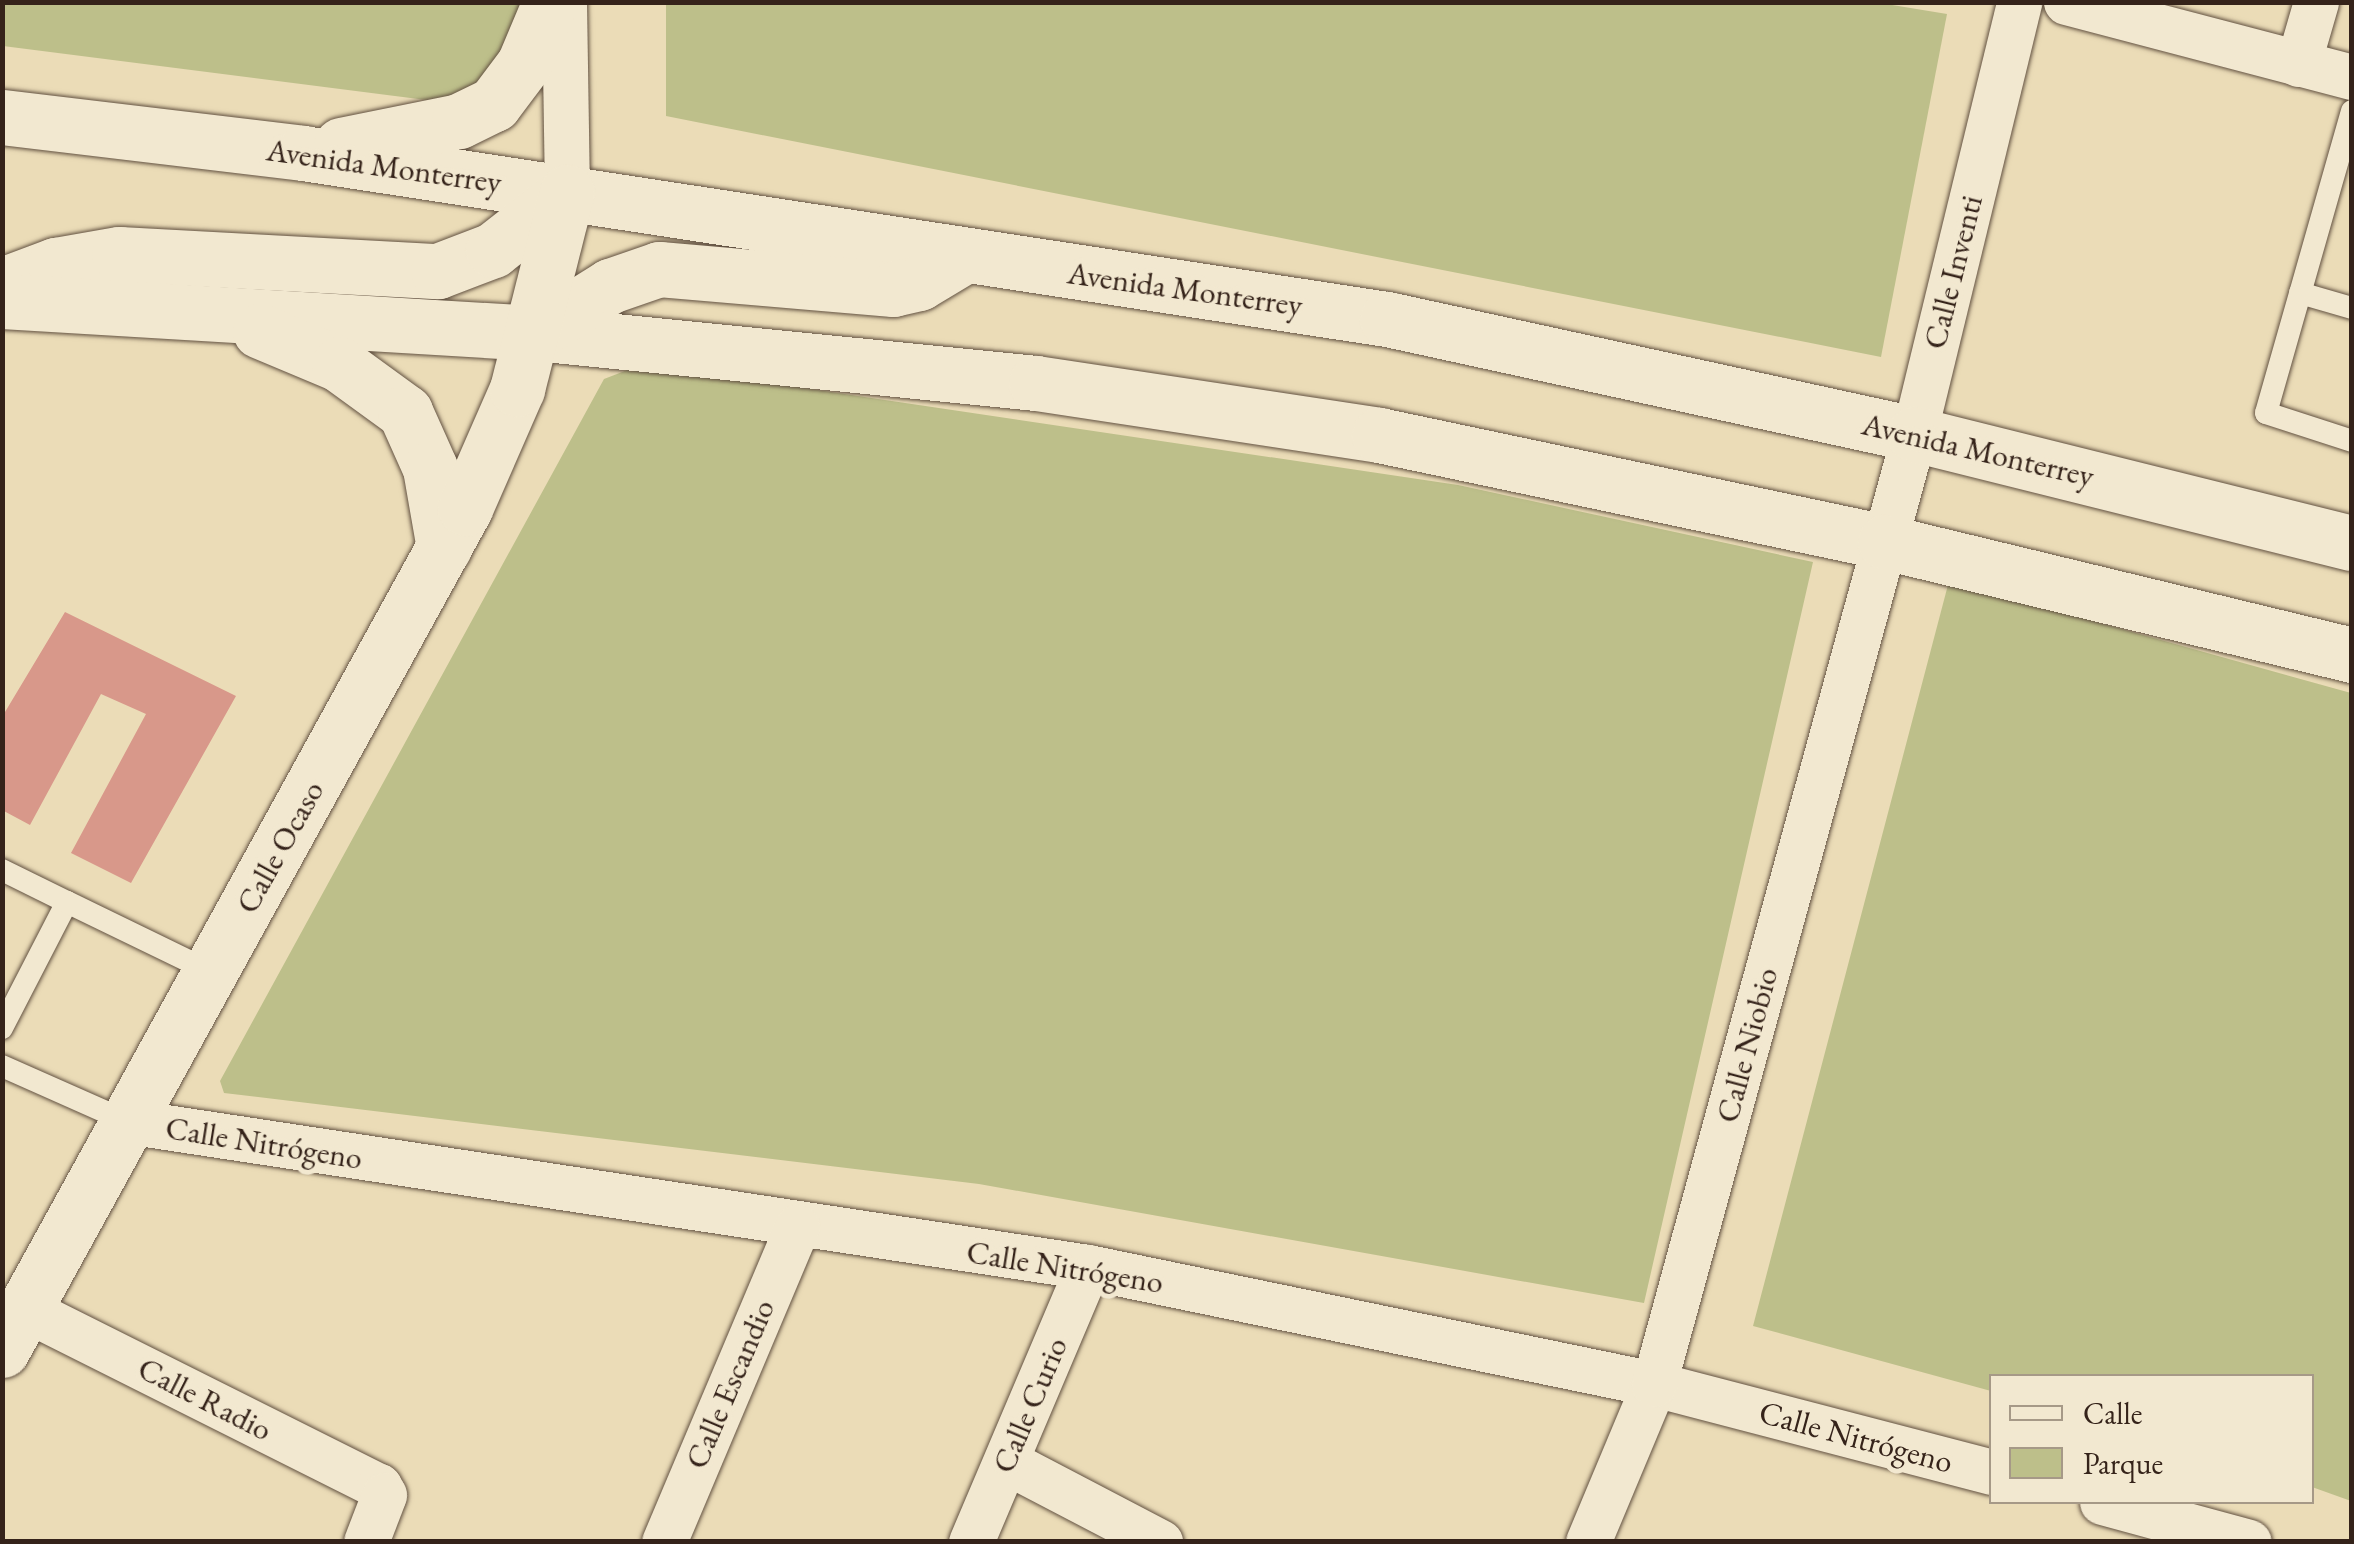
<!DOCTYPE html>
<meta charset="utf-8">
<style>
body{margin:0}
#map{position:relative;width:2354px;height:1544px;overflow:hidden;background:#ebdcb7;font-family:"EB Garamond",serif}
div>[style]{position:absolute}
.green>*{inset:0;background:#bdbf8a}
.building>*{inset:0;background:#d8988a}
.roads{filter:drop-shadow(0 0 2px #625141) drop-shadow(0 0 2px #625141)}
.lane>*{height:22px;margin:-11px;padding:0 11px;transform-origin:11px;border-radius:11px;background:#f2e8d0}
.street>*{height:45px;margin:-22.5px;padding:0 22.5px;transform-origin:22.5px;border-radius:22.5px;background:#f2e8d0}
.secondary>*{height:55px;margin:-27.5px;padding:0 27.5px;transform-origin:27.5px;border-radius:27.5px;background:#f2e8d0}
span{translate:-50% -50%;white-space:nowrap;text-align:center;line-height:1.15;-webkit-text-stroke:10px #f2e8d0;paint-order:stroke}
.street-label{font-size:32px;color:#35231a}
.frame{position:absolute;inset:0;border:5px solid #35231a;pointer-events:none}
.legend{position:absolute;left:1989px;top:1374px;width:325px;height:130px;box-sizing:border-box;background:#f2e8d0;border:2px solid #a69987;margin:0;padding:12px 18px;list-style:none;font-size:30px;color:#35231a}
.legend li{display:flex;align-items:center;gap:20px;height:50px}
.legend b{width:50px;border:2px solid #a69987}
</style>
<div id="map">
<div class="green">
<i style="clip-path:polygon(1874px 2px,1947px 14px,1881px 357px,666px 116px,666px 3px)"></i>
<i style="clip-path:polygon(3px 3px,532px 3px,481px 107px,3px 46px)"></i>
<i style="clip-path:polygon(643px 364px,1458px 485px,1813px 562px,1644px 1303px,979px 1184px,224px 1093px,220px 1081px,604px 379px)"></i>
<i style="clip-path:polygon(1949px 581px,2351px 693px,2351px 1501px,2312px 1487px,2312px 1376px,1992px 1376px,1991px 1391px,1753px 1326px)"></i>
</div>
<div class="building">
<i style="clip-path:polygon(65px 612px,236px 696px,131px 883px,71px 853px,146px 714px,101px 694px,30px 825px,2px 810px,2px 717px)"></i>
</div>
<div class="roads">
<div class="lane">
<i style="left:2352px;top:111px;width:314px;rotate:105.9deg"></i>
<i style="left:2266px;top:413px;width:90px;rotate:18deg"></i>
<i style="left:2300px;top:293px;width:54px;rotate:16.1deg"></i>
<i style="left:2px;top:870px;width:72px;rotate:26.2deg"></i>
<i style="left:67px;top:902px;width:142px;rotate:117.3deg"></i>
<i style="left:67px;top:902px;width:160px;rotate:25.9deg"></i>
<i style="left:2px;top:1066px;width:136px;rotate:23.9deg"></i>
</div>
<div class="street">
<i style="left:564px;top:2px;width:190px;rotate:89.1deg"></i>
<i style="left:2066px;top:2px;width:296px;rotate:14.7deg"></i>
<i style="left:2298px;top:64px;width:65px;rotate:-73.8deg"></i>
<i style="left:126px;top:1121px;width:973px;rotate:8.63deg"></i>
<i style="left:1088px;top:1267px;width:578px;rotate:11.68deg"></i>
<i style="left:1654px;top:1384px;width:349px;rotate:14.6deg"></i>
<i style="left:25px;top:1309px;width:396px;rotate:26.6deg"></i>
<i style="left:379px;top:1486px;width:10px;rotate:61deg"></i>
<i style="left:384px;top:1495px;width:50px;rotate:111deg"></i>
<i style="left:1007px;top:1462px;width:173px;rotate:27.6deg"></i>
<i style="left:2102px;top:1502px;width:152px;rotate:15.2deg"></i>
<i style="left:664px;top:1542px;width:342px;rotate:-67.1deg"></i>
<i style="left:971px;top:1542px;width:299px;rotate:-67deg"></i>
<i style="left:1588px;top:1542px;width:171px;rotate:-67.3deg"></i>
<i style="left:1654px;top:1384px;width:985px;rotate:-74.69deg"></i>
<i style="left:1914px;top:434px;width:445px;rotate:-76.3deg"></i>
</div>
<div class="secondary">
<i style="left:2px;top:117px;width:303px;rotate:6.8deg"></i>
<i style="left:303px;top:153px;width:1097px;rotate:8.71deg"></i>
<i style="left:1387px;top:319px;width:539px;rotate:12.31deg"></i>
<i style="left:1914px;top:434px;width:451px;rotate:14deg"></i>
<i style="left:341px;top:145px;width:120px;rotate:-11.5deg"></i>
<i style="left:459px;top:121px;width:39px;rotate:-26deg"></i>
<i style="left:494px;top:104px;width:50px;rotate:-53.1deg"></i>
<i style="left:524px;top:64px;width:67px;rotate:-67.2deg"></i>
<i style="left:2px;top:285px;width:57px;rotate:-20.7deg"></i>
<i style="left:55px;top:265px;width:65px;rotate:-9.8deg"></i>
<i style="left:119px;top:254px;width:319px;rotate:3.1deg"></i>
<i style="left:438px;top:271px;width:59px;rotate:-20.9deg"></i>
<i style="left:493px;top:250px;width:94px;rotate:-38.1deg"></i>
<i style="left:2px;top:301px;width:534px;rotate:3.44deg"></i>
<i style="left:535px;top:333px;width:503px;rotate:5.7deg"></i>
<i style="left:1036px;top:383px;width:347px;rotate:8.6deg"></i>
<i style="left:1379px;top:435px;width:517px;rotate:11.94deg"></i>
<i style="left:1885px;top:542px;width:480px;rotate:13.6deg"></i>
<i style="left:260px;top:331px;width:86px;rotate:22.7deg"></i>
<i style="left:339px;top:364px;width:82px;rotate:36deg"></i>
<i style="left:405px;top:412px;width:61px;rotate:65.9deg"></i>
<i style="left:430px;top:468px;width:81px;rotate:80.1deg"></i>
<i style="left:535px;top:333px;width:89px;rotate:-32.1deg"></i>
<i style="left:610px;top:286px;width:52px;rotate:-19.1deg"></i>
<i style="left:659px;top:269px;width:235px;rotate:4.9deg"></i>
<i style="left:893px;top:289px;width:27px;rotate:-13deg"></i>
<i style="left:919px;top:283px;width:52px;rotate:-31deg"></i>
<i style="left:2px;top:1350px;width:961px;rotate:-61.19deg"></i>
<i style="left:465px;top:508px;width:130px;rotate:-66.4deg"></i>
<i style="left:517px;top:389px;width:203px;rotate:-75.8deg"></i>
</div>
</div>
<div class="street-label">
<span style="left:384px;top:166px;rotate:8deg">Avenida Monterrey</span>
<span style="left:1953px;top:272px;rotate:-76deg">Calle Inventi</span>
<span style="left:1185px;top:289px;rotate:8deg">Avenida Monterrey</span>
<span style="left:1978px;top:450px;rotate:13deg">Avenida Monterrey</span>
<span style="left:280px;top:847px;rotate:-61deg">Calle Ocaso</span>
<span style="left:1747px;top:1045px;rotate:-75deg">Calle Niobio</span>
<span style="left:264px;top:1143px;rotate:9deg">Calle Nitrógeno</span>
<span style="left:1065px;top:1267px;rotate:9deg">Calle Nitrógeno</span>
<span style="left:730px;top:1384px;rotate:-67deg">Calle Escandio</span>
<span style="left:205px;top:1399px;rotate:27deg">Calle Radio</span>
<span style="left:1030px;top:1405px;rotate:-67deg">Calle Curio</span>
<span style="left:1856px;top:1437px;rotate:15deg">Calle Nitrógeno</span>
</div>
<div class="frame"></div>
<ul class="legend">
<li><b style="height:12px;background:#f2e8d0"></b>Calle</li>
<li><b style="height:28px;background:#bdbf8a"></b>Parque</li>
</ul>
</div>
